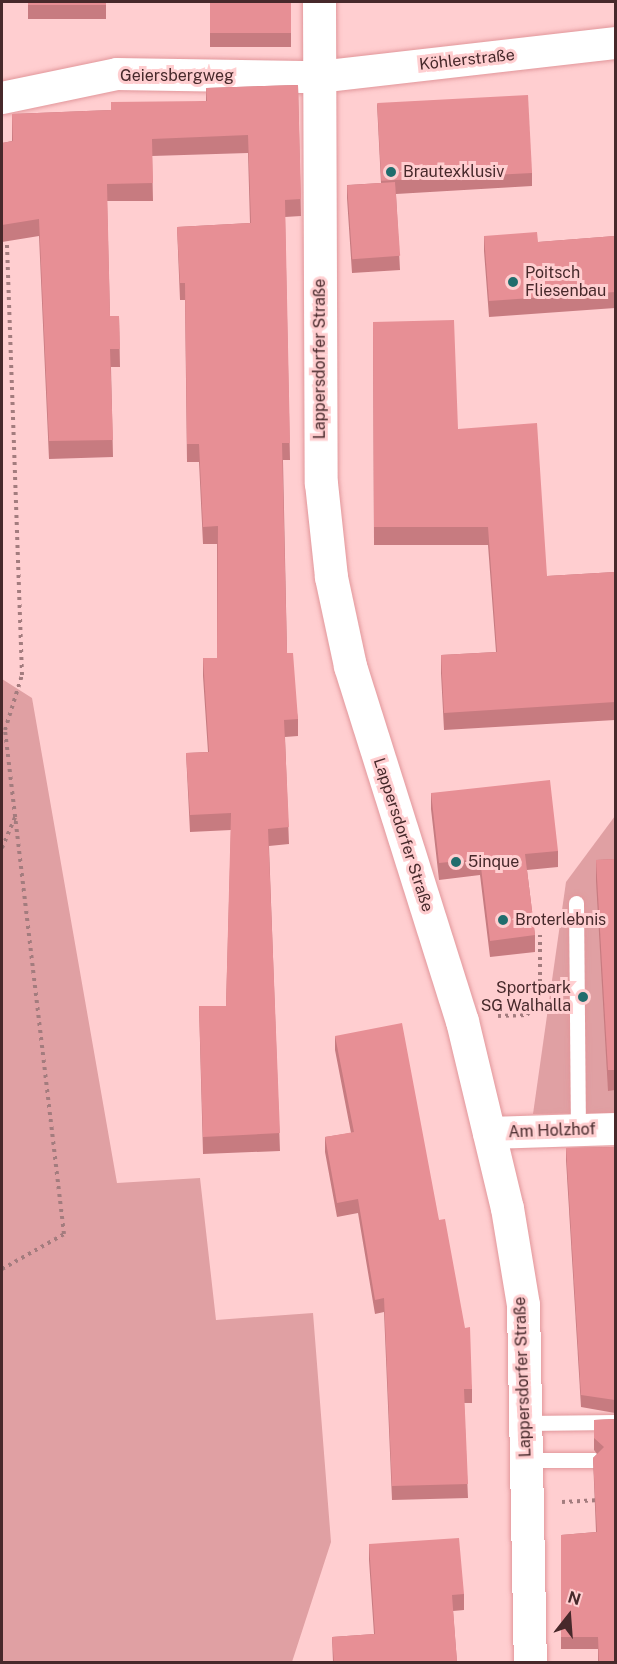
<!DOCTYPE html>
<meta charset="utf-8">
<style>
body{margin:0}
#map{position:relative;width:617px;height:1664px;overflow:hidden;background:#ffced0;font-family:"Public Sans",sans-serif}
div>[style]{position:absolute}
.green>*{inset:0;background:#e0a0a3}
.path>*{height:4px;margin-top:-2px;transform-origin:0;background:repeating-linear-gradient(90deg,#a37c7e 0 3px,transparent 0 7.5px)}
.roads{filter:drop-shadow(0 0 2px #e2979b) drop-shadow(0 0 2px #e2979b)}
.lane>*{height:15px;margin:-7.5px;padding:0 7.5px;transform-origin:7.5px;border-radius:7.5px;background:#fff}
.street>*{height:32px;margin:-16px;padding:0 16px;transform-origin:16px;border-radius:16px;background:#fff}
.secondary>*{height:33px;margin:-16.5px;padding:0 16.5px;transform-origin:16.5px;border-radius:16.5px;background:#fff}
.wall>*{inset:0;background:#c77b80;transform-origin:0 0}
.building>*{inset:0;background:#e78f95;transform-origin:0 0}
.dots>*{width:16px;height:16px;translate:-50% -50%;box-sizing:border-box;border:3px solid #ffced0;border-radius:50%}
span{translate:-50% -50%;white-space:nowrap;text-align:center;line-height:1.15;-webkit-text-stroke:6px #ffced0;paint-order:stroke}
.street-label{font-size:16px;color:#47292b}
.poi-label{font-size:16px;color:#47292b}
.left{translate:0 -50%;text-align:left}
.right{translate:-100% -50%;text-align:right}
.frame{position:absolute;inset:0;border:3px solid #47292b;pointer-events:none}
.north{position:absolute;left:539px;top:1586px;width:60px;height:60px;-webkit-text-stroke:4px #ffced0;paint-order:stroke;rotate:17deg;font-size:16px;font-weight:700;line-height:24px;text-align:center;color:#47292b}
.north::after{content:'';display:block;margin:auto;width:21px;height:27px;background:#47292b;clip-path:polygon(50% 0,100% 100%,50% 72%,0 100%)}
</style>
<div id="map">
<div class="green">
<i style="clip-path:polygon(2px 679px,32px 698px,117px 1183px,200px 1178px,216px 1320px,313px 1313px,331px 1542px,292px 1662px,2px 1662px)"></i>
<i style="clip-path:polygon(615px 816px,615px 1113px,533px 1114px,566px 882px)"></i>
</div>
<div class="path">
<i style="left:2px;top:848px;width:34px;rotate:-67deg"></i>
<i style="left:498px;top:1016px;width:29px;rotate:-2deg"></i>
<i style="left:527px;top:1015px;width:22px;rotate:-54deg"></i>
<i style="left:540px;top:997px;width:62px;rotate:-90deg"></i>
<i style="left:2px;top:1269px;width:71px;rotate:-29.4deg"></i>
<i style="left:64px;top:1234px;width:507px;rotate:-96.68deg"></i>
<i style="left:5px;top:730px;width:58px;rotate:-72.8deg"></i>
<i style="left:22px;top:675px;width:438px;rotate:-92deg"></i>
<i style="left:562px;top:1502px;width:38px;rotate:-3deg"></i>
</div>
<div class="roads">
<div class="lane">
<i style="left:576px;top:903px;width:226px;rotate:89.5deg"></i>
<i style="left:526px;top:1423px;width:90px;rotate:-0.6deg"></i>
<i style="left:526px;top:1460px;width:68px"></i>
</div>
<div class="street">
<i style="left:2px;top:98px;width:117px;rotate:-11.8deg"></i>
<i style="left:117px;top:74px;width:201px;rotate:0.9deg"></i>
<i style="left:318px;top:77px;width:300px;rotate:-6.5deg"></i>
<i style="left:489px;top:1133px;width:127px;rotate:-1.8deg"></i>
</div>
<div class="secondary">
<i style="left:319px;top:2px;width:481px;rotate:89.8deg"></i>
<i style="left:321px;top:483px;width:95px;rotate:83.9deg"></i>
<i style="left:331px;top:577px;width:91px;rotate:77.9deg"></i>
<i style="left:350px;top:666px;width:372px;rotate:72.5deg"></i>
<i style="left:462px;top:1021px;width:192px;rotate:76.5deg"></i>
<i style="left:507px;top:1208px;width:98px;rotate:80.6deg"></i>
<i style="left:523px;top:1305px;width:357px;rotate:88.9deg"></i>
</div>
</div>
<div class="wall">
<i style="left:28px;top:2px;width:78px;height:17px"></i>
<i style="left:210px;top:2px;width:81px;height:45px"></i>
<i style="clip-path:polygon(298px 85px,301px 216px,285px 217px,290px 460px,283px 460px,287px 653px,298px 719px,298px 736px,285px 737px,289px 844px,269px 846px,280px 1151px,203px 1154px,199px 1006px,226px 1006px,231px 830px,190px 832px,186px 753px,208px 752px,203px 676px,203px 658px,217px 658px,217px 544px,203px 544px,199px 462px,187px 462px,185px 300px,180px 300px,177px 227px,250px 223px,248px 153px,152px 156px,153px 201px,107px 201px,110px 316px,119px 316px,120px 367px,111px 367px,113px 457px,49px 459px,39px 236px,2px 242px,2px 143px,12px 141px,12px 114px,111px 110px,206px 101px,206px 88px)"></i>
<i style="clip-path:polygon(377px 104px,532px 173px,532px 186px,396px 194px,400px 270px,352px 273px,347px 198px,347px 185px,381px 183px)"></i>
<i style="clip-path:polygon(484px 236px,538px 242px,615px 236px,615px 308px,489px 317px,484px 251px)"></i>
<i style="clip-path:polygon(373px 322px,458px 429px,547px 576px,615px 572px,615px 720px,444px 730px,441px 673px,441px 655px,496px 652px,488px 545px,374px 545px)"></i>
<i style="clip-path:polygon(431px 793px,558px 851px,558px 867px,527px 870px,535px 935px,535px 952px,490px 957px,480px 875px,439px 880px,431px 809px)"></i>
<i style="clip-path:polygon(615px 859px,615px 1090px,608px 1091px,596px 881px,596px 860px)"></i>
<i style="clip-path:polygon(335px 1036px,439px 1220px,472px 1389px,472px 1403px,464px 1403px,468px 1498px,392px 1500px,384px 1312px,375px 1314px,358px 1213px,337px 1217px,325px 1152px,325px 1137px,351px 1133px,335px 1050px)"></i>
<i style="clip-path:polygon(615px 1147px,615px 1413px,581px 1407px,566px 1160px,566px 1148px)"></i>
<i style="clip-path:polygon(615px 1419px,615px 1662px,598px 1662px,598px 1649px,561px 1649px,561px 1535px,596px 1532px,593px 1458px,597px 1454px,594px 1450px,594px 1420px)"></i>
<i style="clip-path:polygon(369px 1544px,464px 1594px,464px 1610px,453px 1611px,457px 1662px,333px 1662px,332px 1637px,374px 1634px,369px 1560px)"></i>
</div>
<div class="building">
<i style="left:28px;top:2px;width:78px;height:3px"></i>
<i style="left:210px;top:2px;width:81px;height:31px"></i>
<i style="clip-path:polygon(298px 85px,301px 199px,285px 200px,290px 443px,282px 443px,287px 653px,293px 653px,298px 719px,284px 720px,289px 827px,268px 829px,280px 1133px,203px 1137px,199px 1006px,226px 1006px,231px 813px,190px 815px,186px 753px,209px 752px,203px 658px,217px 658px,218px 526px,203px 527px,199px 444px,187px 444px,185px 283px,180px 283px,177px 227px,251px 223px,248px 135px,152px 139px,153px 183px,107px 184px,110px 316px,119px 316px,120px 349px,110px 349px,113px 440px,49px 441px,39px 219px,2px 225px,2px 143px,13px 141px,12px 114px,111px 110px,111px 102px,207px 101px,206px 88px)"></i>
<i style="left:528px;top:95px;width:78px;height:151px;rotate:87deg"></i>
<i style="left:395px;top:182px;width:74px;height:48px;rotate:86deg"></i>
<i style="clip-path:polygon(537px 232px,538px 242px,615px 236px,615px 292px,489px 301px,484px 236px)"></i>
<i style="clip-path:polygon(454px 320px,458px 429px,537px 423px,547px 576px,615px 572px,615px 702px,444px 713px,441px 655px,497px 652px,488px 527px,374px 527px,373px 322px)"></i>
<i style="clip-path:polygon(550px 780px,558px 851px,525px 854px,535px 935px,490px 941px,480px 859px,439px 863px,431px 793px)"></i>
<i style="clip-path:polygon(615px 859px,615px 1070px,608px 1070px,596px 860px)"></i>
<i style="clip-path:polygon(402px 1023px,439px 1220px,445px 1219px,465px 1328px,470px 1327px,472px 1389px,464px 1389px,468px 1484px,392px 1486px,384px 1298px,375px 1300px,358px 1199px,337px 1203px,325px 1137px,354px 1132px,335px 1036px)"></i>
<i style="clip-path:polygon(615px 1147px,615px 1400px,581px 1395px,566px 1148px)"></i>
<i style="clip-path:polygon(615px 1419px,615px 1662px,599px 1662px,598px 1637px,561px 1637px,561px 1535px,597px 1532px,593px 1458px,604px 1447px,594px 1438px,594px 1420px)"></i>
<i style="clip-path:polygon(459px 1538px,464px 1594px,452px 1595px,457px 1662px,334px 1662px,332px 1637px,375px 1634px,369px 1544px)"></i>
</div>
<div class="dots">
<i style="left:391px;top:172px;background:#216d6d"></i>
<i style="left:513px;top:282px;background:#216d6d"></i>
<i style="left:456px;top:862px;background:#216d6d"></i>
<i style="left:503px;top:920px;background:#216d6d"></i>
<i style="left:583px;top:997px;background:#216d6d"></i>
</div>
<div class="street-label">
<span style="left:467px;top:60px;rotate:-6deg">Köhlerstraße</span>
<span style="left:177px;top:76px">Geiersbergweg</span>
<span style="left:320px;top:359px;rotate:-90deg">Lappersdorfer Straße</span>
<span style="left:403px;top:835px;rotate:72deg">Lappersdorfer Straße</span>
<span style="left:552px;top:1131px;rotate:-2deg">Am Holzhof</span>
<span style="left:523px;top:1377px;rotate:-92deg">Lappersdorfer Straße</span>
</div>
<div class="poi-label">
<span class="left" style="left:403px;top:172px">Brautexklusiv</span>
<span class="left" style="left:525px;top:282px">Poitsch<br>Fliesenbau</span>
<span class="left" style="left:468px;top:862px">5inque</span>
<span class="left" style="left:515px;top:920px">Broterlebnis</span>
<span class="right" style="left:571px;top:997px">Sportpark<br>SG Walhalla</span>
</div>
<div class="frame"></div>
<div class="north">N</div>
</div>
